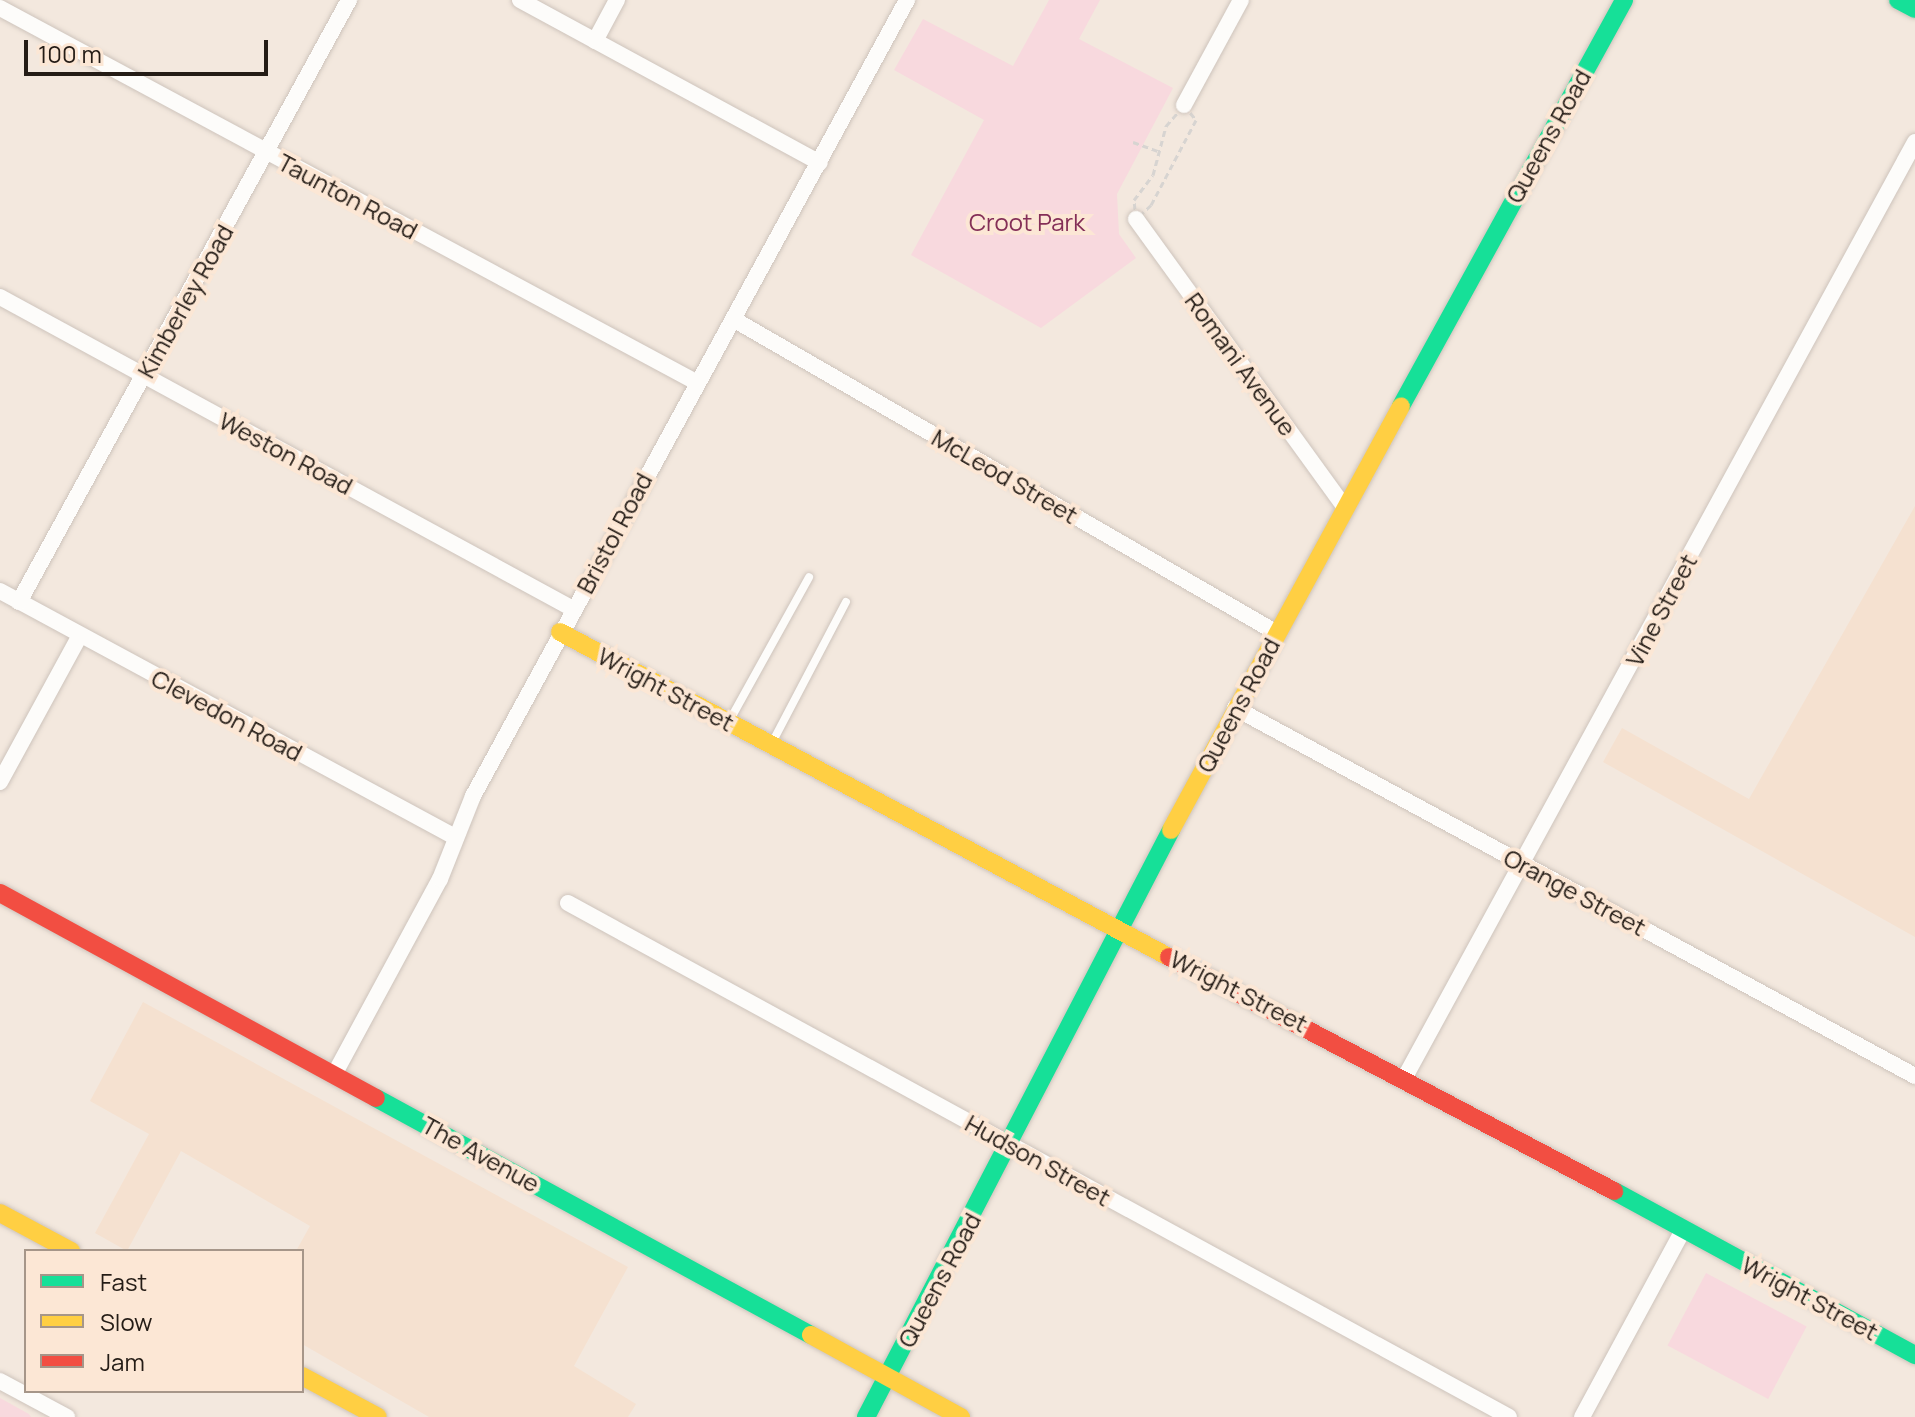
<!DOCTYPE html>
<style>
body{margin:0}
#map{position:relative;width:1915px;height:1417px;overflow:hidden;background:#f3e8de;font-family:Manrope,sans-serif}
div>[style]{position:absolute}
.built>*{inset:0;background:#f5e1d0}
.green>*{inset:0;background:#f8d9de;transform-origin:0 0}
.path>*{height:3px;margin-top:-1.5px;transform-origin:0;background:repeating-linear-gradient(90deg,#d7d4d1 0 6px,transparent 0 10px)}
.roads{filter:drop-shadow(0 0 2px #cec4bc) drop-shadow(0 0 2px #cec4bc)}
.lane>*{height:8px;margin:-4px;padding:0 4px;transform-origin:4px;border-radius:4px;background:#fdfcfa}
.street>*{height:16px;margin:-8px;padding:0 8px;transform-origin:8px;border-radius:8px;background:#fdfcfa}
.fast>*{height:18px;margin:-9px;padding:0 9px;transform-origin:9px;border-radius:9px;background:#16e098}
.slow>*{height:18px;margin:-9px;padding:0 9px;transform-origin:9px;border-radius:9px;background:#ffcf43}
.jam>*{height:18px;margin:-9px;padding:0 9px;transform-origin:9px;border-radius:9px;background:#f24e42}
span{translate:-50% -50%;white-space:nowrap;text-align:center;line-height:1.15;-webkit-text-stroke:8px #fce7d5;paint-order:stroke}
.street-label{font-size:24px;color:#241c16}
.park-label{font-size:24px;color:#842f57}
.legend{position:absolute;left:24px;top:1249px;width:280px;height:144px;box-sizing:border-box;background:#fce7d5;border:2px solid #a69689;margin:0;padding:10px 14px;list-style:none;font-size:24px;color:#241c16}
.legend li{display:flex;align-items:center;gap:16px;height:40px}
.legend b{width:40px;border:2px solid #a69689}
.scale{position:absolute;left:24px;top:40px;width:244px;height:36px;box-sizing:border-box;border:4px solid #241c16;border-top:0;padding-left:10px;font-size:24px;line-height:28px;white-space:nowrap;color:#241c16;-webkit-text-stroke:6px #fce7d5;paint-order:stroke}
</style>
<div id="map">
<div class="built">
<i style="clip-path:polygon(1915px 506px,1915px 937px,1603px 762px,1622px 728px,1749px 799px)"></i>
<i style="clip-path:polygon(143px 1002px,628px 1267px,574px 1366px,636px 1404px,628px 1417px,429px 1417px,302px 1344px,302px 1251px,296px 1251px,310px 1226px,181px 1151px,127px 1251px,95px 1233px,149px 1134px,90px 1101px)"></i>
</div>
<div class="green">
<i style="clip-path:polygon(1049px 0,1100px 0,1079px 39px,1173px 88px,1117px 194px,1119px 234px,1136px 258px,1041px 328px,911px 255px,984px 120px,894px 70px,923px 19px,1013px 66px)"></i>
<i style="left:1706px;top:1273px;width:114px;height:82px;rotate:28deg"></i>
<i style="clip-path:polygon(0 1398px,29px 1414px,31px 1417px,0 1417px)"></i>
</div>
<div class="path">
<i style="left:1184px;top:105px;width:19px;rotate:51deg"></i>
<i style="left:1196px;top:120px;width:96px;rotate:117.9deg"></i>
<i style="left:1151px;top:205px;width:21px;rotate:137deg"></i>
<i style="left:1136px;top:219px;width:19px;rotate:-96deg"></i>
<i style="left:1134px;top:200px;width:31px;rotate:-53deg"></i>
<i style="left:1153px;top:175px;width:51px;rotate:-75.1deg"></i>
<i style="left:1166px;top:126px;width:28px;rotate:-49deg"></i>
<i style="left:1133px;top:142px;width:29px;rotate:20deg"></i>
</div>
<div class="roads">
<div class="lane">
<i style="left:731px;top:718px;width:161px;rotate:-61deg"></i>
<i style="left:773px;top:741px;width:157px;rotate:-62.3deg"></i>
</div>
<div class="street">
<i style="left:520px;top:0;width:341px;rotate:28.5deg"></i>
<i style="left:0;top:8px;width:790px;rotate:28.25deg"></i>
<i style="left:595px;top:41px;width:47px;rotate:-61.8deg"></i>
<i style="left:1184px;top:105px;width:119px;rotate:-61.5deg"></i>
<i style="left:1136px;top:219px;width:357px;rotate:54.1deg"></i>
<i style="left:0;top:297px;width:652px;rotate:28.57deg"></i>
<i style="left:733px;top:319px;width:628px;rotate:29.99deg"></i>
<i style="left:0;top:591px;width:517px;rotate:28.4deg"></i>
<i style="left:19px;top:602px;width:687px;rotate:-61.27deg"></i>
<i style="left:1235px;top:708px;width:773px;rotate:28.42deg"></i>
<i style="left:0;top:782px;width:167px;rotate:-61.4deg"></i>
<i style="left:568px;top:903px;width:1072px;rotate:28.64deg"></i>
<i style="left:335px;top:1073px;width:221px;rotate:-61.6deg"></i>
<i style="left:440px;top:879px;width:89px;rotate:-68.3deg"></i>
<i style="left:473px;top:796px;width:907px;rotate:-61.4deg"></i>
<i style="left:1405px;top:1077px;width:1065px;rotate:-61.39deg"></i>
<i style="left:0;top:1381px;width:76px;rotate:28.2deg"></i>
<i style="left:1582px;top:1417px;width:213px;rotate:-61.6deg"></i>
</div>
<div class="fast">
<i style="left:1898px;top:0;width:19px;rotate:28deg"></i>
<i style="left:1401px;top:406px;width:463px;rotate:-61.2deg"></i>
<i style="left:376px;top:1098px;width:495px;rotate:28.6deg"></i>
<i style="left:1614px;top:1191px;width:343px;rotate:28.6deg"></i>
<i style="left:866px;top:1417px;width:662px;rotate:-62.54deg"></i>
</div>
<div class="slow">
<i style="left:560px;top:632px;width:690px;rotate:28.09deg"></i>
<i style="left:1171px;top:830px;width:482px;rotate:-61.5deg"></i>
<i style="left:0;top:1213px;width:81px;rotate:28.2deg"></i>
<i style="left:811px;top:1335px;width:171px;rotate:28.7deg"></i>
<i style="left:302px;top:1376px;width:86px;rotate:28.3deg"></i>
</div>
<div class="jam">
<i style="left:0;top:893px;width:428px;rotate:28.6deg"></i>
<i style="left:1169px;top:957px;width:503px;rotate:27.74deg"></i>
</div>
</div>
<div class="street-label">
<span style="left:1548px;top:136px;rotate:-61deg">Queens Road</span>
<span style="left:348px;top:196px;rotate:28deg">Taunton Road</span>
<span style="left:185px;top:301px;rotate:-61deg">Kimberley Road</span>
<span style="left:1241px;top:364px;rotate:54deg">Romani Avenue</span>
<span style="left:286px;top:453px;rotate:28deg">Weston Road</span>
<span style="left:1005px;top:476px;rotate:30deg">McLeod Street</span>
<span style="left:614px;top:533px;rotate:-62deg">Bristol Road</span>
<span style="left:1661px;top:610px;rotate:-62deg">Vine Street</span>
<span style="left:666px;top:689px;rotate:28deg">Wright Street</span>
<span style="left:1238px;top:705px;rotate:-62deg">Queens Road</span>
<span style="left:227px;top:715px;rotate:28deg">Clevedon Road</span>
<span style="left:1575px;top:892px;rotate:28deg">Orange Street</span>
<span style="left:1239px;top:991px;rotate:27deg">Wright Street</span>
<span style="left:481px;top:1154px;rotate:29deg">The Avenue</span>
<span style="left:1038px;top:1160px;rotate:29deg">Hudson Street</span>
<span style="left:939px;top:1280px;rotate:-62deg">Queens Road</span>
<span style="left:1810px;top:1298px;rotate:28deg">Wright Street</span>
</div>
<div class="park-label">
<span style="left:1027px;top:222px">Croot Park</span>
</div>
<ul class="legend">
<li><b style="height:10px;background:#16e098"></b>Fast</li>
<li><b style="height:10px;background:#ffcf43"></b>Slow</li>
<li><b style="height:10px;background:#f24e42"></b>Jam</li>
</ul>
<div class="scale">100 m</div>
</div>
